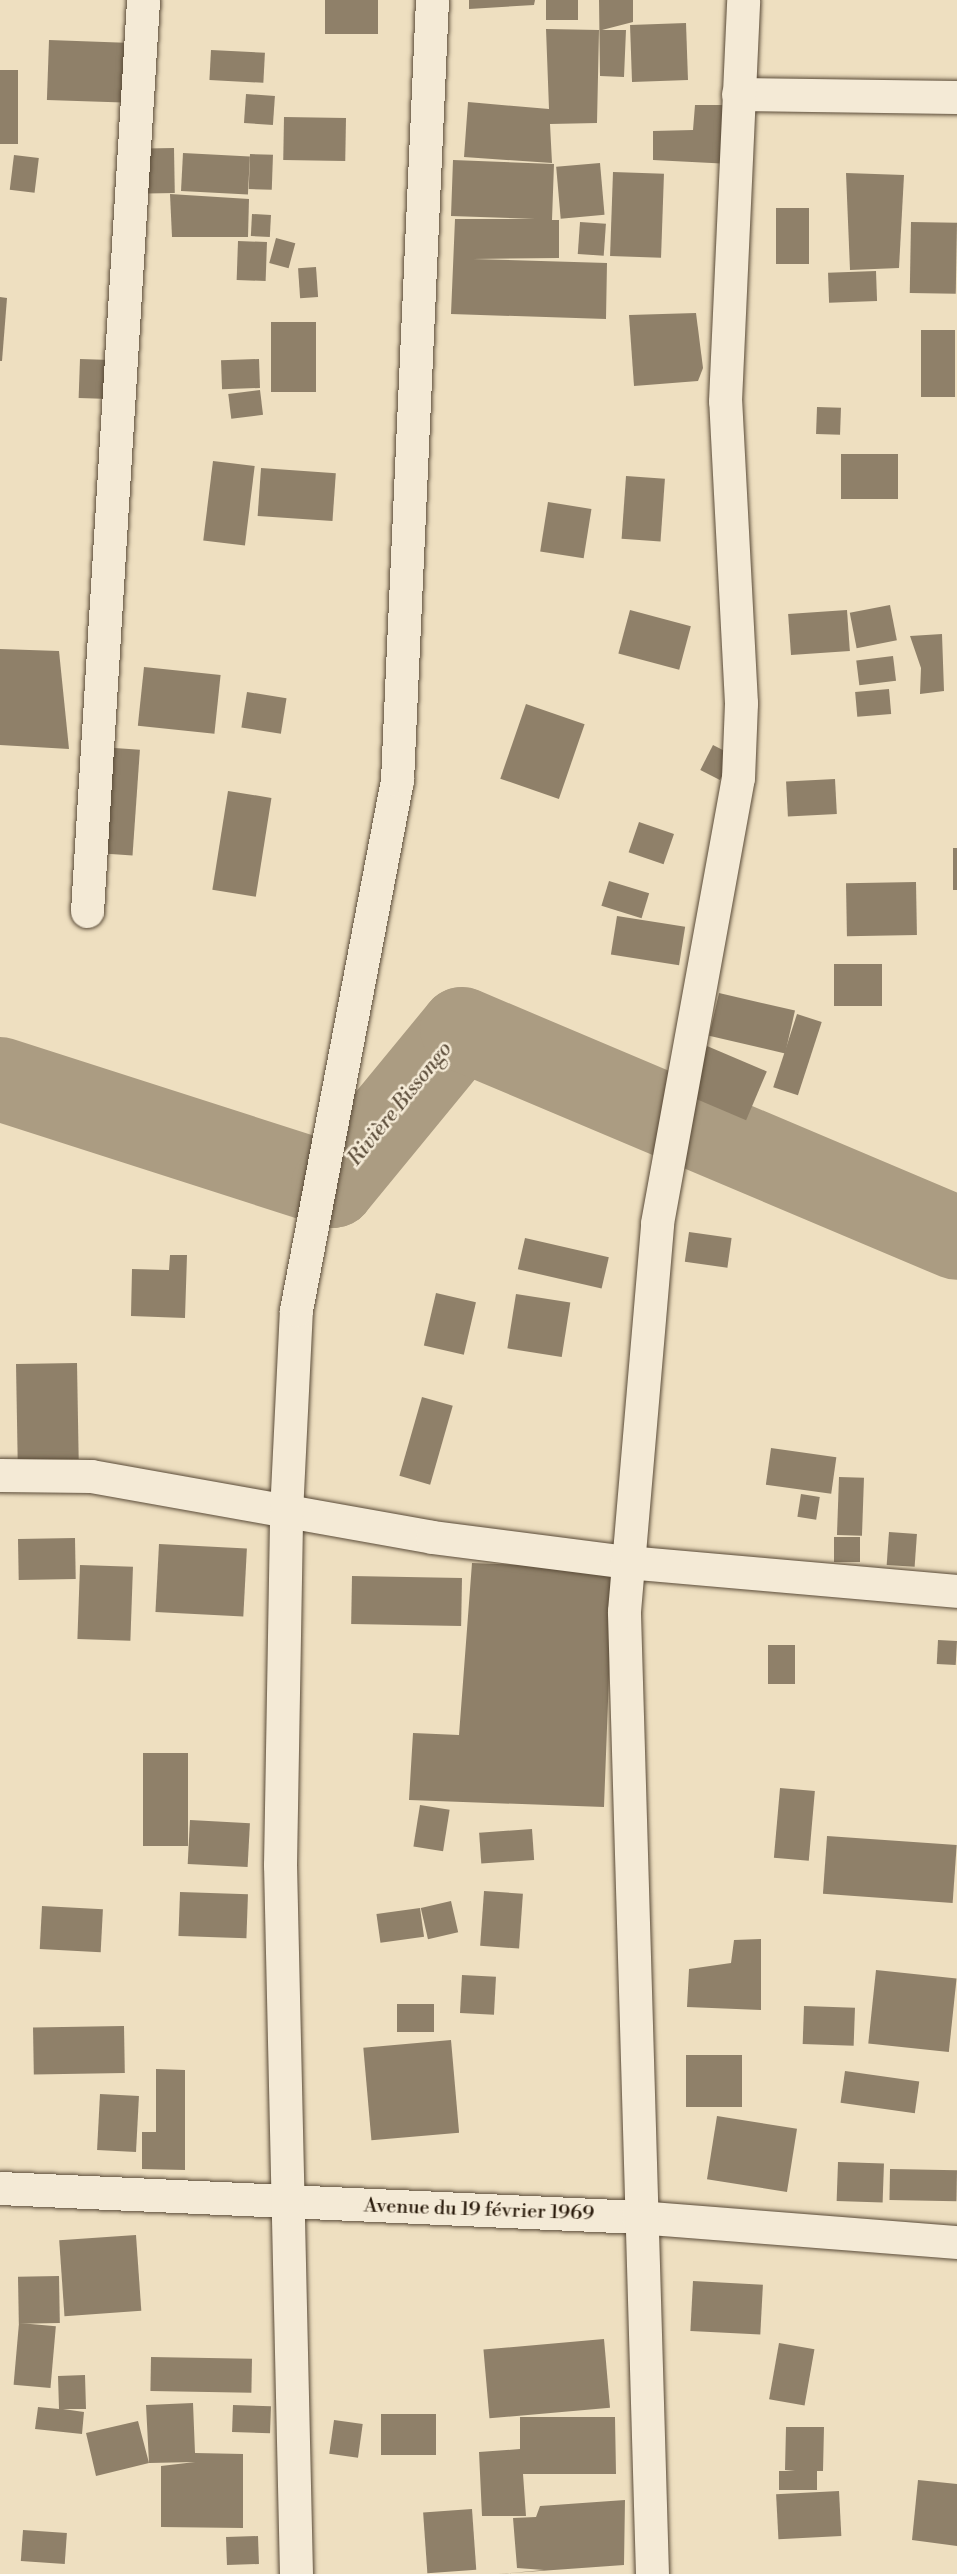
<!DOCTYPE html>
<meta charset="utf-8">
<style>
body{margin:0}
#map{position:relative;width:957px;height:2574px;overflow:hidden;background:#eedfc0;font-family:"Libre Bodoni",serif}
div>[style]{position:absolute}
.river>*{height:84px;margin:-42px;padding:0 42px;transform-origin:42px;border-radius:42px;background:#ab9c82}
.building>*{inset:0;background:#8f8069;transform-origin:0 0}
.roads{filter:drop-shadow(0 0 2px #5a4b38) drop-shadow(0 0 2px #5a4b38)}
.street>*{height:33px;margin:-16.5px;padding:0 16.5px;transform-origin:16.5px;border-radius:16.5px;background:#f4ead6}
span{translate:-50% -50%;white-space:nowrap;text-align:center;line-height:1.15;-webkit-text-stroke:5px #f4ead6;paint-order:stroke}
.street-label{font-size:20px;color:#291a0b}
.water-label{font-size:21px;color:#5d4e3b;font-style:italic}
</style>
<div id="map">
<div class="river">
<i style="left:0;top:1079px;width:350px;rotate:17.8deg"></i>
<i style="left:333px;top:1186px;width:203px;rotate:-50.6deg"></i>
<i style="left:462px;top:1029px;width:537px;rotate:22.89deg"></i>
</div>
<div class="building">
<i style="left:325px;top:0;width:53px;height:34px"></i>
<i style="clip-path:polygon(469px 0,535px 0,534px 5px,469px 9px)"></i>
<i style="left:546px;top:0;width:32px;height:20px"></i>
<i style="clip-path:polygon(599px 0,633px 0,633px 22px,602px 30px,626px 30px,624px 77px,600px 76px)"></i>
<i style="left:686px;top:23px;width:57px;height:56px;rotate:88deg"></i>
<i style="clip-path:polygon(546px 29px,599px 30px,597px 123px,550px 124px,552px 163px,464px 157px,468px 102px,549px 109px)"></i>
<i style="left:49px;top:40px;width:76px;height:60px;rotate:2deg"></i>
<i style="left:211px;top:50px;width:54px;height:30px;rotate:3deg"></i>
<i style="left:0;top:70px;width:18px;height:74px"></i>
<i style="left:246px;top:94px;width:29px;height:29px;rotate:4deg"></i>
<i style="clip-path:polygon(695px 105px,733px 105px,731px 164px,653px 160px,653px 131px,693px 130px)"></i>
<i style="left:284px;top:117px;width:62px;height:43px;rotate:1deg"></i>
<i style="left:174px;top:148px;width:45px;height:28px;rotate:89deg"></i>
<i style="left:183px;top:153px;width:67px;height:38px;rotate:3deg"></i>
<i style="left:250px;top:154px;width:23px;height:35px;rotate:2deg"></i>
<i style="left:14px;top:155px;width:25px;height:35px;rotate:7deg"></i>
<i style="clip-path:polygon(453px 160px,554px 164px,552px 220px,559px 220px,559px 258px,473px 259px,607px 263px,606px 319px,451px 314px,455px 219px,535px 219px,451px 216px)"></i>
<i style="left:600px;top:163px;width:52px;height:44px;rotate:85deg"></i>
<i style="left:613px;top:172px;width:51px;height:84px;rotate:2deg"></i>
<i style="clip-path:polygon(846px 173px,904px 175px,899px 268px,850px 270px)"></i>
<i style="clip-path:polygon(170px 194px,249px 199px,248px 237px,172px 237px)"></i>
<i style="left:776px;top:208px;width:33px;height:56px"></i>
<i style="left:252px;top:214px;width:19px;height:22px;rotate:3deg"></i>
<i style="left:580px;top:222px;width:26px;height:32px;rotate:4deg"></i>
<i style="left:911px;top:222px;width:46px;height:71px;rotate:1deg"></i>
<i style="left:276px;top:238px;width:20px;height:26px;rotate:15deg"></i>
<i style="left:238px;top:241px;width:29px;height:39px;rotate:2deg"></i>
<i style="left:316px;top:267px;width:30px;height:18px;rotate:86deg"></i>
<i style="left:876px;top:271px;width:30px;height:48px;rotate:88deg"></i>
<i style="clip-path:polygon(0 297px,7px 298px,2px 361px,0 361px)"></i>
<i style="clip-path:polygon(696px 313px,703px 368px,698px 381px,634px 386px,629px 315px)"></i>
<i style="left:271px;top:322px;width:45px;height:70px"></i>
<i style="left:921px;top:330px;width:34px;height:67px"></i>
<i style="left:80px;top:359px;width:31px;height:39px;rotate:2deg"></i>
<i style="left:259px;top:359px;width:29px;height:38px;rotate:88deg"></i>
<i style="left:260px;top:390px;width:25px;height:32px;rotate:83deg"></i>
<i style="left:817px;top:407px;width:24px;height:27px;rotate:2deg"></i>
<i style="left:841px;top:454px;width:57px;height:45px"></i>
<i style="left:213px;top:461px;width:42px;height:80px;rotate:7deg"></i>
<i style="left:261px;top:468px;width:75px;height:48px;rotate:4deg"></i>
<i style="left:626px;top:476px;width:39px;height:63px;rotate:4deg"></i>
<i style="left:548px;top:502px;width:44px;height:50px;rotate:9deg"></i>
<i style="left:890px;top:605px;width:36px;height:41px;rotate:79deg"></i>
<i style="left:630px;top:610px;width:63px;height:45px;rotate:15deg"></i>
<i style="left:847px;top:610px;width:41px;height:59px;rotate:86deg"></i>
<i style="clip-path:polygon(942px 634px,944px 691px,920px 694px,921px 668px,910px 636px)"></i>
<i style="clip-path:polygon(0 649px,59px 651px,69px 749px,0 745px)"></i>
<i style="left:893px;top:656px;width:25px;height:37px;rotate:83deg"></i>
<i style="left:144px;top:667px;width:77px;height:59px;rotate:6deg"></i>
<i style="left:889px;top:689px;width:25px;height:34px;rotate:85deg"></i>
<i style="left:247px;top:692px;width:40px;height:36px;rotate:9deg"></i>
<i style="left:526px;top:704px;width:62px;height:79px;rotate:19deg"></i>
<i style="left:713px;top:745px;width:22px;height:28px;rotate:27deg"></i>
<i style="left:100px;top:747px;width:40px;height:106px;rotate:4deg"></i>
<i style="left:835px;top:779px;width:35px;height:49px;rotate:87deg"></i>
<i style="left:228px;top:791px;width:44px;height:100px;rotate:9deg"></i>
<i style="left:639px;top:822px;width:37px;height:32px;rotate:19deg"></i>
<i style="left:953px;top:848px;width:4px;height:42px"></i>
<i style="left:609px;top:881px;width:42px;height:26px;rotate:17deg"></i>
<i style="left:916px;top:882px;width:53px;height:70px;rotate:89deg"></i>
<i style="left:617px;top:916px;width:69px;height:39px;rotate:9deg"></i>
<i style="left:834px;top:964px;width:48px;height:42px"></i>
<i style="left:719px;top:993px;width:78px;height:44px;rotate:13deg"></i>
<i style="left:797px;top:1014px;width:26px;height:77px;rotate:18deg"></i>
<i style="left:707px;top:1046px;width:65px;height:53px;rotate:23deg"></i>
<i style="left:689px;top:1232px;width:43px;height:30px;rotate:8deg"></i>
<i style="left:525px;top:1238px;width:86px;height:32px;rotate:13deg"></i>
<i style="clip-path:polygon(170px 1255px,187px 1255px,185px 1318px,131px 1316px,132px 1269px,169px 1270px)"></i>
<i style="left:436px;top:1293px;width:41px;height:54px;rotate:13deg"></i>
<i style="left:516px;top:1294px;width:55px;height:55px;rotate:9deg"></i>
<i style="left:77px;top:1363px;width:96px;height:61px;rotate:89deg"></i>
<i style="left:422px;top:1397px;width:32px;height:82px;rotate:16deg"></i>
<i style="left:771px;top:1448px;width:66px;height:37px;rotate:8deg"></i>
<i style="left:839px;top:1477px;width:25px;height:58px;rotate:2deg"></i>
<i style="left:801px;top:1494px;width:19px;height:23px;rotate:9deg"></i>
<i style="left:889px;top:1532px;width:28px;height:33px;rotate:4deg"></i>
<i style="left:834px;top:1537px;width:26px;height:25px"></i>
<i style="left:75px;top:1538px;width:41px;height:57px;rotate:89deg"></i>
<i style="left:159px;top:1544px;width:88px;height:68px;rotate:3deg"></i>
<i style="clip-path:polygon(472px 1563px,613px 1569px,604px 1807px,409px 1800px,413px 1733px,459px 1735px)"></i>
<i style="left:80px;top:1565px;width:53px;height:74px;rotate:2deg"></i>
<i style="left:352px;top:1576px;width:110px;height:48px;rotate:1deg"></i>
<i style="left:938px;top:1640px;width:19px;height:24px;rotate:3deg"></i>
<i style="left:768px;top:1645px;width:27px;height:39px"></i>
<i style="left:143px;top:1753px;width:45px;height:93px"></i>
<i style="left:780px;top:1788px;width:35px;height:70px;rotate:5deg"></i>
<i style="left:420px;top:1805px;width:30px;height:42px;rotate:9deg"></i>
<i style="left:190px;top:1820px;width:60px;height:44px;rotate:3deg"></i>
<i style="left:532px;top:1829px;width:31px;height:53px;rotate:86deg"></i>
<i style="left:827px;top:1836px;width:130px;height:58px;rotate:4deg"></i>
<i style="left:484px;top:1891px;width:39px;height:55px;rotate:4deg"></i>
<i style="left:180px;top:1892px;width:68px;height:44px;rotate:2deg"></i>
<i style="left:451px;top:1901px;width:32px;height:31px;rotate:77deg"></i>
<i style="left:42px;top:1906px;width:61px;height:43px;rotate:3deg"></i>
<i style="left:420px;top:1908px;width:29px;height:44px;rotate:82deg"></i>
<i style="clip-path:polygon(761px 1939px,761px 2010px,687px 2007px,689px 1969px,731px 1963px,734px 1940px)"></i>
<i style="left:876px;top:1970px;width:81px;height:74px;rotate:6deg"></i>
<i style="left:462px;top:1975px;width:34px;height:38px;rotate:3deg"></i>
<i style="left:397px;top:2004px;width:37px;height:28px"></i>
<i style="left:804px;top:2006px;width:51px;height:38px;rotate:2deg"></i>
<i style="left:124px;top:2026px;width:47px;height:91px;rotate:89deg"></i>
<i style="left:451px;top:2040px;width:93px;height:88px;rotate:85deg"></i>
<i style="left:686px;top:2055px;width:56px;height:52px"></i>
<i style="clip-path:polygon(156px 2069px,185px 2070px,185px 2170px,142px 2169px,142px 2132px,156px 2132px)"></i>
<i style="left:845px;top:2071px;width:75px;height:32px;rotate:8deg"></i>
<i style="left:100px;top:2094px;width:39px;height:56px;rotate:3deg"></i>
<i style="left:717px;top:2116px;width:81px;height:64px;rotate:9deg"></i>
<i style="left:838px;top:2162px;width:46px;height:39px;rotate:2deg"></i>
<i style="left:890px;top:2169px;width:67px;height:31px;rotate:1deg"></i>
<i style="left:136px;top:2235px;width:76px;height:77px;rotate:86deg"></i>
<i style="left:59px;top:2276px;width:47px;height:41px;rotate:89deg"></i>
<i style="left:693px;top:2281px;width:70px;height:50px;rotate:3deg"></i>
<i style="left:19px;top:2323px;width:37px;height:62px;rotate:5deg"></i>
<i style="left:604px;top:2339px;width:69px;height:121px;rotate:85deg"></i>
<i style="left:779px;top:2343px;width:36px;height:57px;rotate:10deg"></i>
<i style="left:151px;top:2357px;width:101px;height:34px;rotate:1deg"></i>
<i style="clip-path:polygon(85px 2375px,86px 2409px,63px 2409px,84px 2412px,82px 2434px,35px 2429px,38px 2407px,59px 2409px,58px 2376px)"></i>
<i style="clip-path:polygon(193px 2403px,195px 2453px,243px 2454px,243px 2528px,161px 2527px,161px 2466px,195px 2462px,149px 2463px,96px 2476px,86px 2433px,138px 2421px,149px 2463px,146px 2405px)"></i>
<i style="left:233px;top:2405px;width:38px;height:27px;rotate:2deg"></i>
<i style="left:381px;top:2414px;width:55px;height:41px"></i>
<i style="clip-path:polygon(520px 2417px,615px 2417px,616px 2474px,523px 2474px,526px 2516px,482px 2516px,479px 2452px,520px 2449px)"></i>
<i style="left:334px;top:2420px;width:29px;height:34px;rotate:8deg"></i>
<i style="clip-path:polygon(786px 2427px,824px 2427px,823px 2471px,817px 2471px,817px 2490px,779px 2490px,779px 2471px,795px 2471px,785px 2470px)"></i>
<i style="clip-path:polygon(918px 2480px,957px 2484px,957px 2546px,912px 2540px)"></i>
<i style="left:839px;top:2491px;width:45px;height:63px;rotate:87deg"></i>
<i style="clip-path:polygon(625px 2500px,624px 2565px,498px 2574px,544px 2570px,517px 2568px,513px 2518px,536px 2517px,540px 2506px)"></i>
<i style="left:472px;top:2509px;width:61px;height:49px;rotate:86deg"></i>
<i style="left:23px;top:2530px;width:44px;height:31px;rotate:4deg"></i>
<i style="left:258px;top:2536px;width:28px;height:32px;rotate:88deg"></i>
</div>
<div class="roads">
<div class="street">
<i style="left:738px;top:94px;width:219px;rotate:0.8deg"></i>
<i style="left:87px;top:911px;width:913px;rotate:-86.48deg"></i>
<i style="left:0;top:1475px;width:91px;rotate:0.6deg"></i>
<i style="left:91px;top:1476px;width:346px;rotate:10.1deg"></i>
<i style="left:432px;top:1537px;width:196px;rotate:7.3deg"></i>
<i style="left:626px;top:1562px;width:332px;rotate:5deg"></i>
<i style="left:0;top:2188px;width:639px;rotate:2.6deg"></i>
<i style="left:638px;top:2217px;width:320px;rotate:4.5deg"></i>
<i style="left:296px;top:2574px;width:709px;rotate:-91.29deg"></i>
<i style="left:280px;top:1865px;width:352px;rotate:-89deg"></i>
<i style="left:286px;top:1513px;width:203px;rotate:-87.2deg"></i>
<i style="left:296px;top:1310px;width:540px;rotate:-79.21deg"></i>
<i style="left:397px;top:780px;width:781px;rotate:-87.43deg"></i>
<i style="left:652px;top:2574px;width:963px;rotate:-91.67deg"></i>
<i style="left:624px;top:1611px;width:389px;rotate:-85.1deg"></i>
<i style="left:657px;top:1223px;width:452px;rotate:-79.7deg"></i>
<i style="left:738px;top:778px;width:75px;rotate:-87.7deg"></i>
<i style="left:741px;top:703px;width:302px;rotate:-93deg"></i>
<i style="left:725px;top:401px;width:401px;rotate:-87.4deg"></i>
</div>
</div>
<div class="street-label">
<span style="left:479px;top:2210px;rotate:2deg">Avenue du 19 février 1969</span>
</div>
<div class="water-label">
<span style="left:400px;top:1104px;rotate:-51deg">Rivière Bissongo</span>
</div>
</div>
